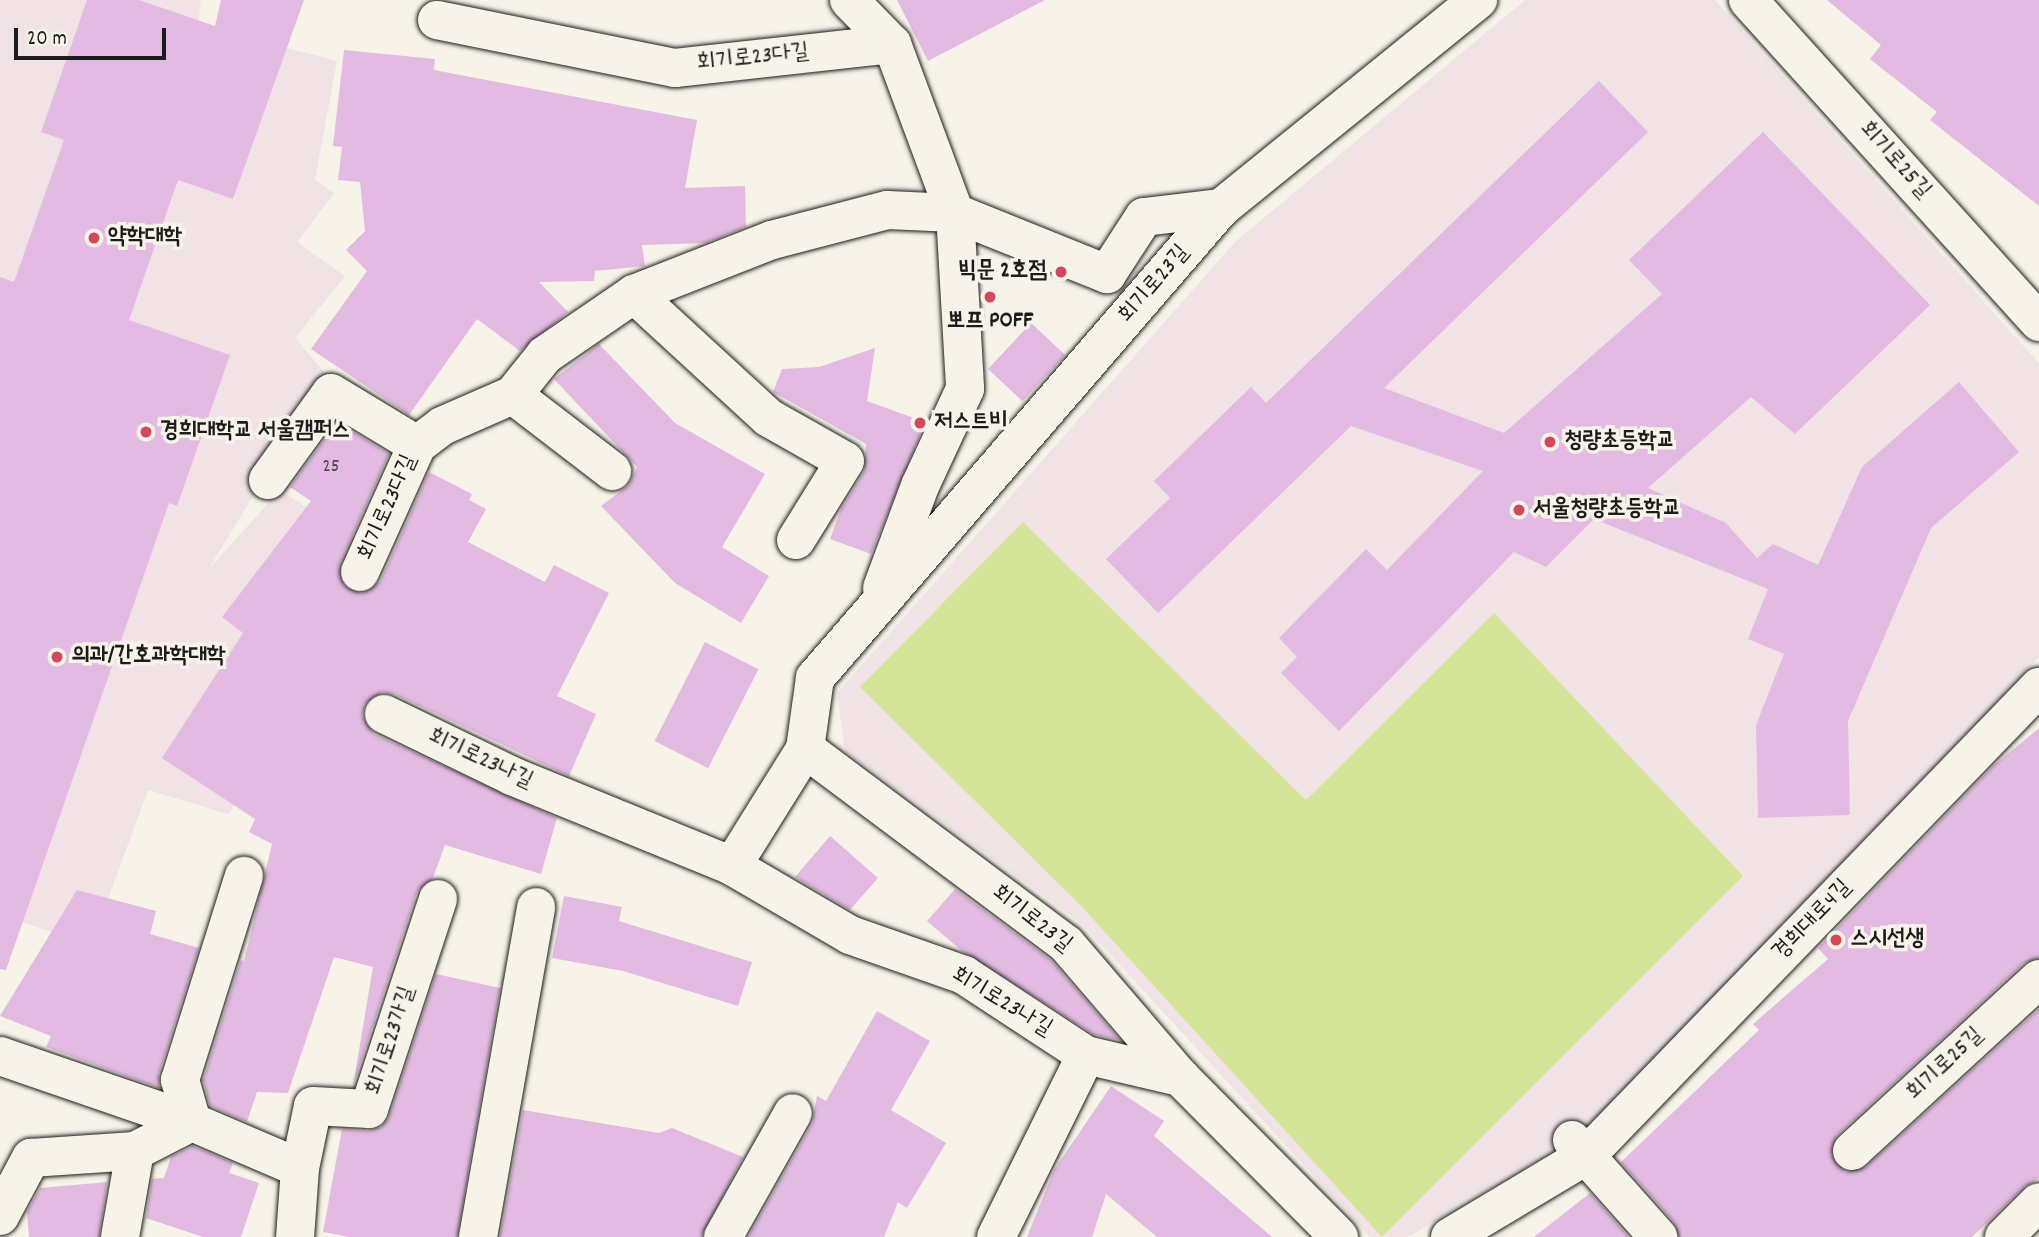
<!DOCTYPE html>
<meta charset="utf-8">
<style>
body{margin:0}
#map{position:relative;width:2039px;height:1237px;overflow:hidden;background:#f7f3e8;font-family:Dekko,"Poor Story",sans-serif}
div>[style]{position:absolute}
.built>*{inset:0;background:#f1e2e6}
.green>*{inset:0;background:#d4e498}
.building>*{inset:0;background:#e2bae2;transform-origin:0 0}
.roads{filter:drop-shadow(0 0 2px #1c1c1c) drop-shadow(0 0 2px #1c1c1c)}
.minor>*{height:38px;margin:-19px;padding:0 19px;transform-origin:19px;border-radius:19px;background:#f7f3e8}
.dots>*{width:19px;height:19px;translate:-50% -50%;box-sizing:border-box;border:4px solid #f7f3e8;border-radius:50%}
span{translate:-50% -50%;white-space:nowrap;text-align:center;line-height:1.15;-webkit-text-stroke:7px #f7f3e8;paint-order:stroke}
.number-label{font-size:19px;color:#4e444e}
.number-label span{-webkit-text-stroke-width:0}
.street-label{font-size:23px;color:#1c1c1c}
.poi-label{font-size:23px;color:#1c1c1c;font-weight:700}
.left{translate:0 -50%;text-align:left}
.right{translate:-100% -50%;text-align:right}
.scale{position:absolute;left:14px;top:28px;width:152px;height:32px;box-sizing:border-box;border:4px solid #1c1c1c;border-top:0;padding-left:9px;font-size:21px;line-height:24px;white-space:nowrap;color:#1c1c1c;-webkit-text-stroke:5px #f7f3e8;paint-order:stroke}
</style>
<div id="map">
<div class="built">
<i style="clip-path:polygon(0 0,201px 0,198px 25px,337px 61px,315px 180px,334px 193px,297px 242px,345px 276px,295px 338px,327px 375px,208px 570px,280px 490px,370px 548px,369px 592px,277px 746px,228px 814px,148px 790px,91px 945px,0 915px)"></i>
<i style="clip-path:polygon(1525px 0,1715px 0,2039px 363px,2039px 657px,1582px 1134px,1408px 1237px,1370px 1237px,1082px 924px,845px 751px,837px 693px,1236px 241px)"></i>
</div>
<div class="green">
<i style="clip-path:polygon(1023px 522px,1306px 800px,1494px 613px,1743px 876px,1382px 1237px,1085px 910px,860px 687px)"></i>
</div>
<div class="building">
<i style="clip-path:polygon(87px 0,139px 0,215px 26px,221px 0,304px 0,233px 199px,178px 180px,129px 320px,230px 355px,177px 506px,169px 503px,6px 970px,0 969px,0 277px,14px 282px,64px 140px,41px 132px)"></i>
<i style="clip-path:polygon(897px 0,1045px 0,928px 61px)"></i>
<i style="clip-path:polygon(1827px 0,2039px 0,2039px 206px,1930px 120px,1937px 112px,1870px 59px,1881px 45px)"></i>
<i style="clip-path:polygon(344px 50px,435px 59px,434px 70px,697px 120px,685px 188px,745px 186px,746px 227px,705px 243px,642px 245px,645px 266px,595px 271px,594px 281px,539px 282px,568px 312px,520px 351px,477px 319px,409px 415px,311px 349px,367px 271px,346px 250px,365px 231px,360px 182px,338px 180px,342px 147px,333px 146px)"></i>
<i style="clip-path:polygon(1599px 81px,1648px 132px,1384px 388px,1504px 433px,1662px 294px,1629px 260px,1763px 132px,1930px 305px,1795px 434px,1751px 397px,1648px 488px,1726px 523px,1757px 558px,1773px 544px,1818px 565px,1862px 467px,1959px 382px,2019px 452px,1931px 528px,1848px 721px,1850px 815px,1758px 818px,1756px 725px,1784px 654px,1748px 639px,1768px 589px,1594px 519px,1546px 567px,1514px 552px,1339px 731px,1281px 673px,1297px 657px,1279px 638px,1366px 549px,1387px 570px,1483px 471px,1351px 426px,1158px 613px,1106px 559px,1170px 498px,1154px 481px,1251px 387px,1266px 403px)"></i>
<i style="left:1031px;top:323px;width:47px;height:63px;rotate:43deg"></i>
<i style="clip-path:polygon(599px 344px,675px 423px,765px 474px,722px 547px,769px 576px,741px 623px,675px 583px,601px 506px,629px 485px,637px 467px,554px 379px)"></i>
<i style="clip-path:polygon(875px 348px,867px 401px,925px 422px,871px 554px,830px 539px,841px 509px,864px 472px,866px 444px,773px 392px,782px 369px,819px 367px)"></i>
<i style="clip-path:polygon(337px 422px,389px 454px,340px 563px,343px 585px,362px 594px,380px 582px,429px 472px,472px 494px,469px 500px,486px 509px,468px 542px,545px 582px,554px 565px,609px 593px,557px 696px,596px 714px,569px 776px,394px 694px,382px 692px,365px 704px,362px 716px,374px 734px,557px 818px,541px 874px,445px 845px,433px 878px,417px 892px,353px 1086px,373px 967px,334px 957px,288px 1093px,257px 1092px,247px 1122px,210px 1106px,203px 1080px,241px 960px,244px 961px,272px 844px,249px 832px,255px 819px,162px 758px,243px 633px,222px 617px,311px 501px,290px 487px)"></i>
<i style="left:705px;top:642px;width:60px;height:111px;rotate:27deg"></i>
<i style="clip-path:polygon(2039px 728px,2039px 958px,2024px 963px,1837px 1135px,1831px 1155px,1845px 1172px,1866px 1167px,2039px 1009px,2039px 1178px,2024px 1187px,1972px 1237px,1679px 1237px,1674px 1222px,1621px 1162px,1759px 1030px,1753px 1024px,1828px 959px,1818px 948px,1993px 766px)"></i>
<i style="clip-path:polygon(830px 836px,878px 878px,850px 910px,795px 877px)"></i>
<i style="clip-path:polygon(955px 889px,1051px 960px,1120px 1040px,1095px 1035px,962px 951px,927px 921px)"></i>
<i style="clip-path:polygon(77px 890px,156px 911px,150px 934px,199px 948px,159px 1073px,159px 1088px,46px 1047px,51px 1036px,0 1016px)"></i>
<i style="clip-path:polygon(564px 896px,622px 907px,619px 921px,752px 962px,738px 1006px,623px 971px,552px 958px)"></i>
<i style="clip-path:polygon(436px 974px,500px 988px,457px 1237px,349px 1237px,323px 1232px,342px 1129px,369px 1131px,381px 1127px,389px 1117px)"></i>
<i style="clip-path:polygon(877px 1011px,930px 1041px,891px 1110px,946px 1143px,907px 1208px,898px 1202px,884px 1237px,748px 1237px,812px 1124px,817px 1096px,826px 1101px)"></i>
<i style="clip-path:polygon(1111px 1086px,1164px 1121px,1154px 1136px,1272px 1237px,1157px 1237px,1106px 1194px,1092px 1237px,1027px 1237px,1054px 1170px)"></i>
<i style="clip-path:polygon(523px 1110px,659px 1133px,672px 1128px,743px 1157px,701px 1237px,500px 1237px)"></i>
<i style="clip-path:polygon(193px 1146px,233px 1163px,229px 1173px,259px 1183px,241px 1237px,203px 1237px,146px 1218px,152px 1179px,164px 1178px,171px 1157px)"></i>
<i style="clip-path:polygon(107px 1182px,99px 1237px,29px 1237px,27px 1212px,40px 1188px)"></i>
<i style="clip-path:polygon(1590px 1193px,1629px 1237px,1534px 1237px)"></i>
</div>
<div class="roads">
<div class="minor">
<i style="left:849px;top:0;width:62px;rotate:45.7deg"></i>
<i style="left:1748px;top:0;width:434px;rotate:47.9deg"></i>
<i style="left:437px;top:20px;width:243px;rotate:11.4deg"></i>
<i style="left:675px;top:68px;width:218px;rotate:-6.3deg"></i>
<i style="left:892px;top:44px;width:180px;rotate:69.6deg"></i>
<i style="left:955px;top:213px;width:176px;rotate:86.7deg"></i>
<i style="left:965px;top:389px;width:107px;rotate:114.9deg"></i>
<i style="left:920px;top:486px;width:109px;rotate:110.4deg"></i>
<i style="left:634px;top:294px;width:183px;rotate:42.6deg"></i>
<i style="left:769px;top:418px;width:87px;rotate:29.5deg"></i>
<i style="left:845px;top:461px;width:93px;rotate:121.8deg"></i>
<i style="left:513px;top:395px;width:125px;rotate:37.5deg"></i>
<i style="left:268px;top:480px;width:107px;rotate:-54.1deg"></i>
<i style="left:331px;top:393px;width:100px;rotate:31.2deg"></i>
<i style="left:417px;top:445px;width:31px;rotate:-37deg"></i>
<i style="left:442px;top:426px;width:77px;rotate:-23.6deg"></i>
<i style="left:513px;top:395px;width:51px;rotate:-51.3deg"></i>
<i style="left:545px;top:355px;width:108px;rotate:-34.4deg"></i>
<i style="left:634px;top:294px;width:148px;rotate:-21.4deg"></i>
<i style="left:772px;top:240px;width:119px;rotate:-14.6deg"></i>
<i style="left:887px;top:210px;width:68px;rotate:2.5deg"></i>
<i style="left:955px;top:213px;width:164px;rotate:21.9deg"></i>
<i style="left:1107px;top:274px;width:68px;rotate:-57deg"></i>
<i style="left:1144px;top:217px;width:78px;rotate:-6.7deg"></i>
<i style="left:360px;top:572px;width:139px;rotate:-65.8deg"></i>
<i style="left:384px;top:714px;width:142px;rotate:25.8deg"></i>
<i style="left:512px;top:776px;width:238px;rotate:22.2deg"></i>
<i style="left:732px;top:866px;width:137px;rotate:30.3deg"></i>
<i style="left:850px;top:935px;width:121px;rotate:19.3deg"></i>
<i style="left:964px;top:975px;width:146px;rotate:33.3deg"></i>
<i style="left:1086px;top:1055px;width:203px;rotate:116.3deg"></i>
<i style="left:732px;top:866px;width:138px;rotate:-58deg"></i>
<i style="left:1086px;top:1055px;width:97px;rotate:13.2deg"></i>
<i style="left:0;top:1056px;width:203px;rotate:19deg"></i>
<i style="left:192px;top:1122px;width:117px;rotate:23.1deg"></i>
<i style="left:300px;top:1168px;width:69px;rotate:94.1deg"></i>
<i style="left:1572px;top:1140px;width:130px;rotate:48.4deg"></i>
<i style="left:1852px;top:1151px;width:254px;rotate:-42.6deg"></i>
<i style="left:300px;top:1168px;width:63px;rotate:-78.2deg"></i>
<i style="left:313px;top:1106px;width:56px;rotate:3.1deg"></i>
<i style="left:369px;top:1109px;width:221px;rotate:-71.8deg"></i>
<i style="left:0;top:1216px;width:66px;rotate:-61.9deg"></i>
<i style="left:31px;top:1158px;width:104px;rotate:-3.9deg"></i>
<i style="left:135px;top:1151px;width:64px;rotate:-27deg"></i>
<i style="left:192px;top:1122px;width:44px;rotate:-105.9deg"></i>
<i style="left:180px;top:1080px;width:214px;rotate:-72.6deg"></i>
<i style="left:120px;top:1237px;width:87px;rotate:-80.1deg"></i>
<i style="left:478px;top:1237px;width:335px;rotate:-80deg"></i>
<i style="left:723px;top:1237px;width:142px;rotate:-60.6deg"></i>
<i style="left:1339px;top:1237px;width:226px;rotate:-134.8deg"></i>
<i style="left:1180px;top:1077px;width:175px;rotate:-130.6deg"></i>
<i style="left:1066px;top:944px;width:326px;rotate:-143.2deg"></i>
<i style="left:805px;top:749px;width:72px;rotate:-82deg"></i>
<i style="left:815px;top:678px;width:621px;rotate:-49.18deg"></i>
<i style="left:1221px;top:208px;width:331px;rotate:-39deg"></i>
<i style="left:1450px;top:1237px;width:160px;rotate:-30.9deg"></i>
<i style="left:1587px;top:1155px;width:651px;rotate:-46deg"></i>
<i style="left:2004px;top:1237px;width:49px;rotate:-45deg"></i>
</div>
</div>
<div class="dots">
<i style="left:94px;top:238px;background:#d1495b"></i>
<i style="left:1061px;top:272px;background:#d1495b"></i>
<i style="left:990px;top:297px;background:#d1495b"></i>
<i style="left:920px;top:423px;background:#d1495b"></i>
<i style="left:146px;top:432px;background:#d1495b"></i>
<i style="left:1550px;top:442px;background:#d1495b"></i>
<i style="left:1519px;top:510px;background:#d1495b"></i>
<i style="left:57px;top:657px;background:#d1495b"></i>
<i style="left:1836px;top:940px;background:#d1495b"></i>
</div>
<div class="number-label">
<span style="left:331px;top:468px">25</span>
</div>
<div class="street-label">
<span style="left:753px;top:59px;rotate:-6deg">회기로23다길</span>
<span style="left:1894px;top:161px;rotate:48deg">회기로25길</span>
<span style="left:1155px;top:285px;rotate:-49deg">회기로23길</span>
<span style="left:389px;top:508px;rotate:-66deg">회기로23다길</span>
<span style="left:480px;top:760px;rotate:25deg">회기로23나길</span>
<span style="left:1031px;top:920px;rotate:38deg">회기로23길</span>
<span style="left:1813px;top:921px;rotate:-46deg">경희대로4길</span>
<span style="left:1001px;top:1003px;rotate:31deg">회기로23나길</span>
<span style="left:392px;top:1041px;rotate:-72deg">회기로23가길</span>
<span style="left:1946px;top:1065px;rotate:-43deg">회기로25길</span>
</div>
<div class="poi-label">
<span class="left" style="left:108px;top:238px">약학대학</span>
<span class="right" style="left:1047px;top:272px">빅문 2호점</span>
<span style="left:990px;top:322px">뽀프 POFF</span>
<span class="left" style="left:934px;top:423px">저스트비</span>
<span class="left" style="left:160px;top:432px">경희대학교 서울캠퍼스</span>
<span class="left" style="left:1564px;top:442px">청량초등학교</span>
<span class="left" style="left:1533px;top:510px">서울청량초등학교</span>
<span class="left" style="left:71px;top:657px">의과/간호과학대학</span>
<span class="left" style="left:1850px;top:940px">스시선생</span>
</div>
<div class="scale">20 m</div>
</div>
